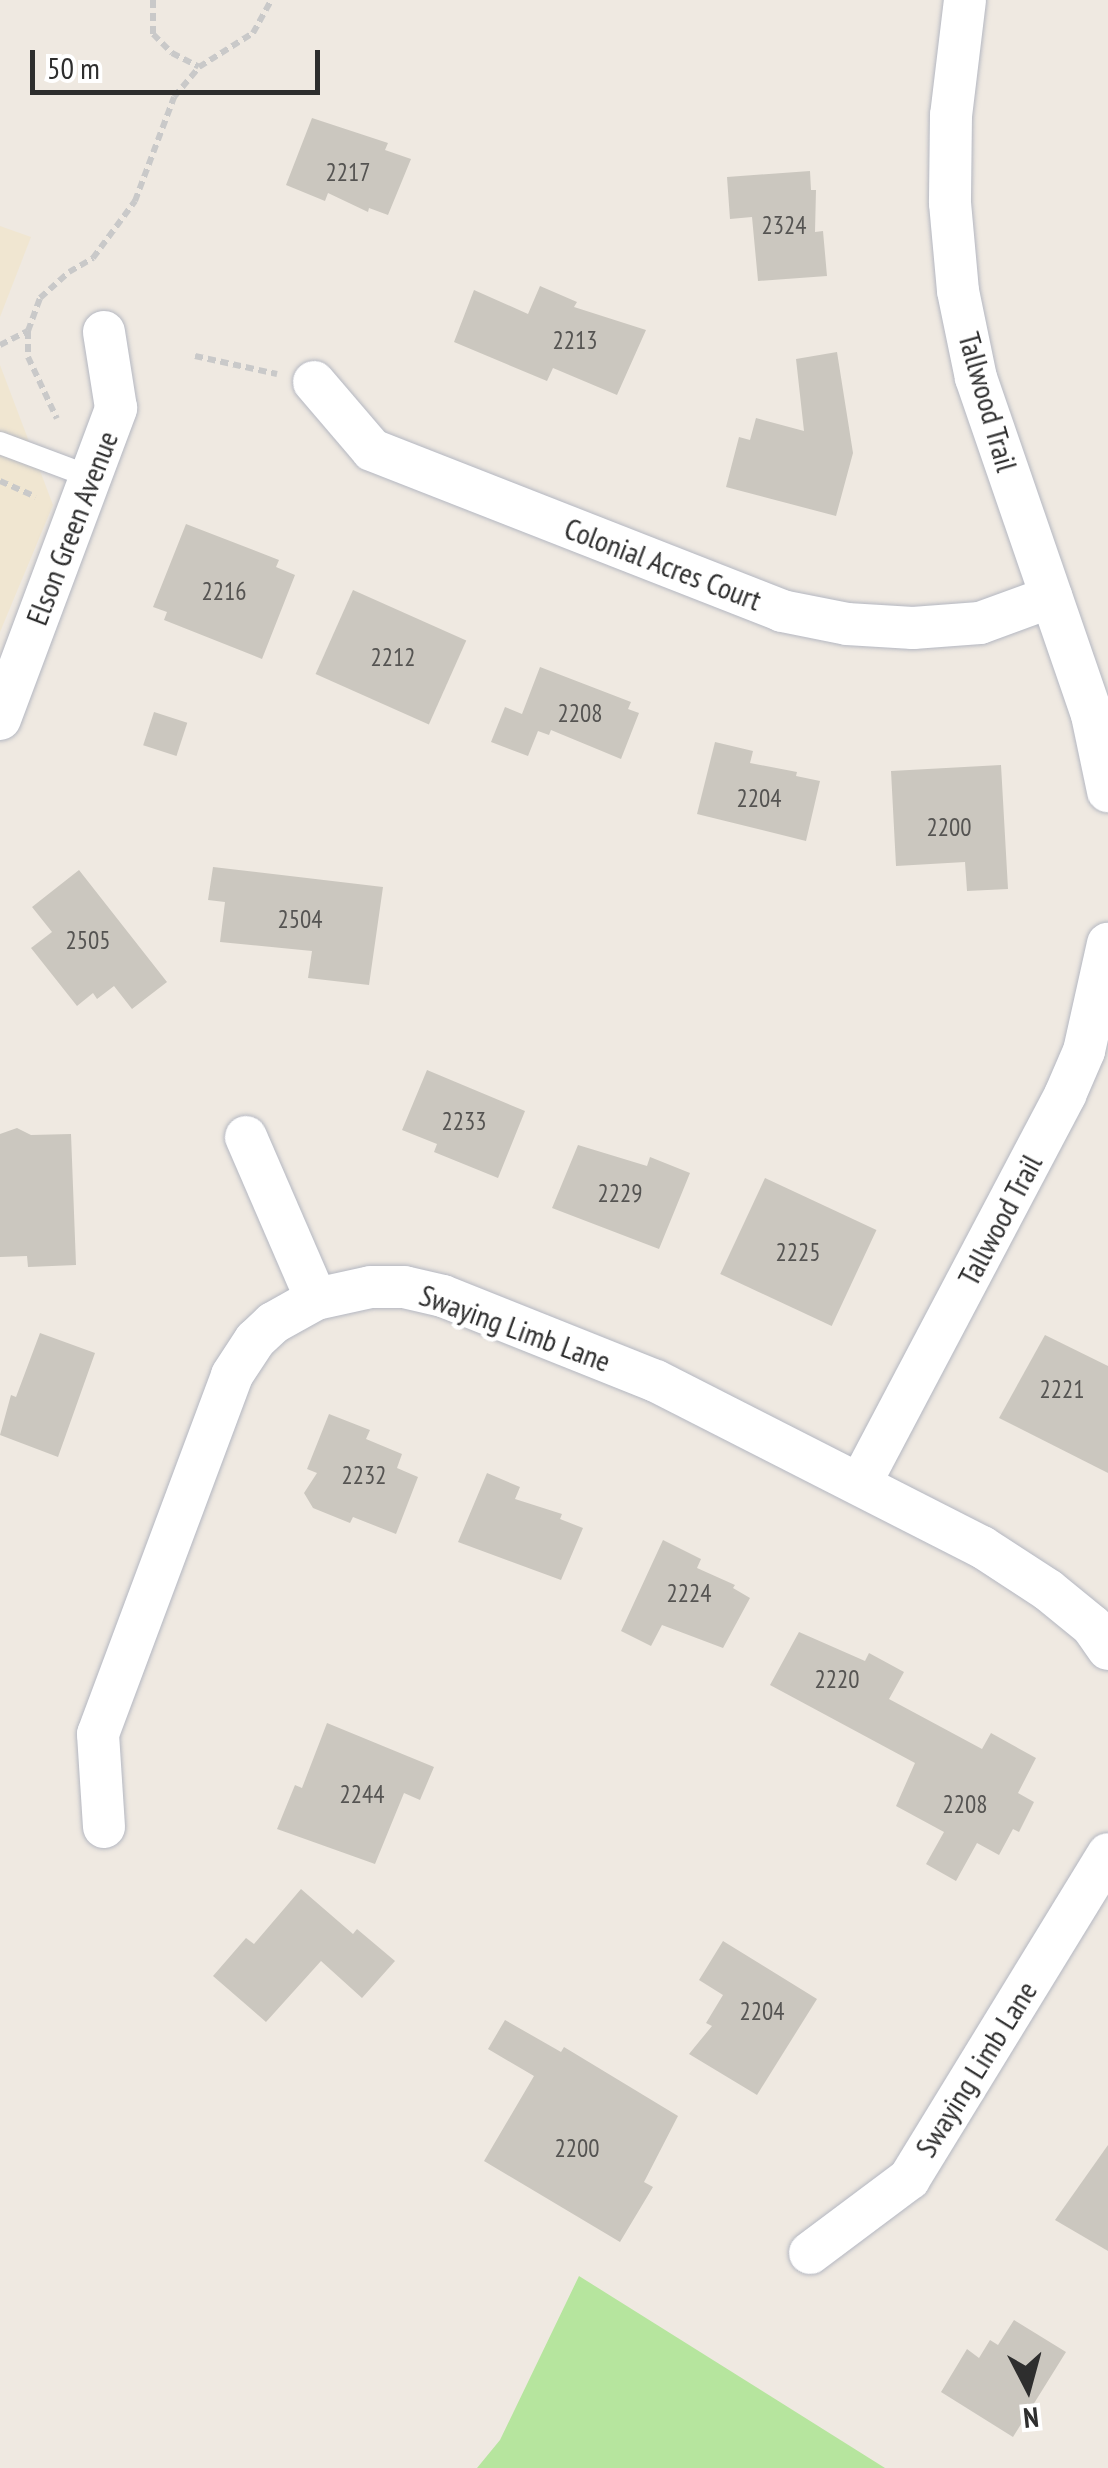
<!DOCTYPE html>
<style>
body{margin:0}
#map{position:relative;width:1108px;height:2468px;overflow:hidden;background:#efe9e1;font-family:"PT Sans Narrow",sans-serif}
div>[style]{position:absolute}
.education>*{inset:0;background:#f0e6d1}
.green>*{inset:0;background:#b6e59e}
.building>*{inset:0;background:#cbc7bf;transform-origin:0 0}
.path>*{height:6px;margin-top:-3px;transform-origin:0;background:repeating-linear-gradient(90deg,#c9c9c9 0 8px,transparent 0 13px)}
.roads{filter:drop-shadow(0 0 2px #b4b7c1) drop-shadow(0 0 2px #b4b7c1)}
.lane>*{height:22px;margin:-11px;padding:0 11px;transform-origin:11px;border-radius:11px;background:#fff}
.street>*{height:42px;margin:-21px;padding:0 21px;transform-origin:21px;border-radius:21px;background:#fff}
span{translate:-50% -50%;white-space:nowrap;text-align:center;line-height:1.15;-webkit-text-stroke:9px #fff;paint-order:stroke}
.number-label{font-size:25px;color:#555452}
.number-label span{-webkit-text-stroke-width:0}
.street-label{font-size:30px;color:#2e2e2e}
.north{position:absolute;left:978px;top:2338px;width:100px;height:100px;-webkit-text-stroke:8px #fff;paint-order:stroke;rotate:174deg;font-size:28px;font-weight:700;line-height:40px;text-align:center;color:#2e2e2e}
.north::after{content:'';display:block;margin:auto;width:35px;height:45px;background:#2e2e2e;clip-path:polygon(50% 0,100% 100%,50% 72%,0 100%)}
.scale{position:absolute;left:30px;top:50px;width:290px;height:45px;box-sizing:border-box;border:5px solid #2e2e2e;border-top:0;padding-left:12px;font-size:30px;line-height:35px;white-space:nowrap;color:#2e2e2e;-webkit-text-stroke:8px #fff;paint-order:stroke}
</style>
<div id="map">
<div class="education">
<i style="clip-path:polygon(0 226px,31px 237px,0 317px)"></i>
<i style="clip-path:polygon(0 365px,53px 505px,0 632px)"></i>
</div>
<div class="green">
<i style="clip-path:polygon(579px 2276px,885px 2468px,477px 2468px,500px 2440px)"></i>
</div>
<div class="building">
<i style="clip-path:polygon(312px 118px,388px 143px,385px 150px,411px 159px,388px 215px,369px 208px,368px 212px,328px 193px,325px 201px,286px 185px)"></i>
<i style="clip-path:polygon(810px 171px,811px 190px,816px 190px,815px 232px,823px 231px,827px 276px,758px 281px,752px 217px,730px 219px,727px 177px)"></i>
<i style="clip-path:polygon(540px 286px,577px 302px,574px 307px,646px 330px,617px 395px,553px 368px,547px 381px,454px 342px,474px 290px,528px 314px)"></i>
<i style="clip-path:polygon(837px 352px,853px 453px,836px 516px,726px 487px,739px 437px,750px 440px,756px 418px,804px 431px,796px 359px)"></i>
<i style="clip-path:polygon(186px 524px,279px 560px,276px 567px,295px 575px,262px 659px,164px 620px,167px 612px,153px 607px)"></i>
<i style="left:353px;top:590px;width:124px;height:92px;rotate:24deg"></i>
<i style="clip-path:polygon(540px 667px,631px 702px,628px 709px,639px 713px,621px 759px,551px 730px,549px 735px,538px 731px,528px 756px,491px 742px,505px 707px,522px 714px)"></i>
<i style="left:154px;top:712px;width:35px;height:35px;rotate:18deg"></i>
<i style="clip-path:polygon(715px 742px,753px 751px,750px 763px,797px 772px,796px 776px,820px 781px,806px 841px,697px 814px)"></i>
<i style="clip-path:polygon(1001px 765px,1008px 889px,967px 891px,965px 862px,896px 866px,891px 771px)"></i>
<i style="clip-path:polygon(213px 867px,383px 887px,369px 985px,308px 978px,312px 951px,220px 942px,225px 902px,208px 900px)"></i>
<i style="clip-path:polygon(79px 870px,167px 982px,132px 1009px,114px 986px,97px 999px,93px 993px,77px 1006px,31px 948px,52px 932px,32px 907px)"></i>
<i style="clip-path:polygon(427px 1070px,525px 1111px,498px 1178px,434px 1152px,437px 1144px,402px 1130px)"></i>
<i style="clip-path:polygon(17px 1128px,31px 1135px,71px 1134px,76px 1265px,28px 1267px,27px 1256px,0 1257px,0 1134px)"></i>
<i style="clip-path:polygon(578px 1145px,647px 1166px,650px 1157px,690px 1173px,659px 1249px,552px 1208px)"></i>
<i style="left:765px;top:1178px;width:123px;height:106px;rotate:25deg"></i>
<i style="clip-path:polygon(40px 1333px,95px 1353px,58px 1457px,0 1435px,11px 1395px,16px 1397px)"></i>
<i style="clip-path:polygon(1045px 1335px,1108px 1366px,1108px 1473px,999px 1418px)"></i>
<i style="clip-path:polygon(329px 1414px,370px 1430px,366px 1439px,402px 1454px,397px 1468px,418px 1477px,396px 1534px,353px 1517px,350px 1523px,313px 1508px,304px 1493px,317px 1473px,307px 1469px)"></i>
<i style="clip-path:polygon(487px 1473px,520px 1487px,515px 1499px,562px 1514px,560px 1519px,583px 1528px,561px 1580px,458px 1542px)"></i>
<i style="clip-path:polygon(663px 1540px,701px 1559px,697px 1568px,735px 1585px,733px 1588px,750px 1598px,723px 1648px,662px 1625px,651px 1646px,621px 1631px)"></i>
<i style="clip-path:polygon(799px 1632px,865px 1661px,869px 1653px,904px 1672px,889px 1699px,982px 1749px,991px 1733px,1036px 1758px,1018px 1793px,1034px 1802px,1019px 1832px,1013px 1829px,999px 1855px,977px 1843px,956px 1881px,926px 1864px,944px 1832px,896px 1806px,915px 1763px,770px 1685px)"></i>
<i style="clip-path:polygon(327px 1723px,434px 1767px,420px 1800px,404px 1793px,375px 1864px,277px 1829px,295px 1785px,302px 1788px)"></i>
<i style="clip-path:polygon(301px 1889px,353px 1934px,357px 1929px,395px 1961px,362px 1998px,321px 1961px,266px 2022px,213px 1976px,246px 1938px,254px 1944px)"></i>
<i style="clip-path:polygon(723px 1941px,817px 1999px,757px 2095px,689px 2054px,712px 2026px,706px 2023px,723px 1995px,699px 1980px)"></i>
<i style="clip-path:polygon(505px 2020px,561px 2052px,564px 2047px,678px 2116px,644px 2182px,653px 2187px,620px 2242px,484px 2161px,534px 2076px,488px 2049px)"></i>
<i style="clip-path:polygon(1108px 2145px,1108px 2251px,1055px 2220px)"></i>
<i style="clip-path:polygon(1014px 2320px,1066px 2352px,1013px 2437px,941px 2392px,967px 2349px,979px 2358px,990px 2340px,998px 2345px)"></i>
</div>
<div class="path">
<i style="left:153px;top:0;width:34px;rotate:90deg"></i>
<i style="left:153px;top:34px;width:27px;rotate:45deg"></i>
<i style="left:172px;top:53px;width:30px;rotate:27deg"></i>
<i style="left:28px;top:331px;width:35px;rotate:-70deg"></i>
<i style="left:40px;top:298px;width:39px;rotate:-42deg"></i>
<i style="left:69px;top:272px;width:28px;rotate:-30deg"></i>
<i style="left:93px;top:258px;width:71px;rotate:-53.6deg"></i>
<i style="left:135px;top:201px;width:111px;rotate:-69.4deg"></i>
<i style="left:174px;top:97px;width:39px;rotate:-50deg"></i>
<i style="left:199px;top:67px;width:64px;rotate:-32.2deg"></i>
<i style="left:253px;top:33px;width:38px;rotate:-61deg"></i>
<i style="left:0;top:345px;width:31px;rotate:-27deg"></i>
<i style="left:28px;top:331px;width:26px;rotate:90deg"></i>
<i style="left:28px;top:357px;width:68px;rotate:64.9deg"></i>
<i style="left:195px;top:356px;width:84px;rotate:12.4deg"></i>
<i style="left:0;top:481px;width:39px;rotate:24deg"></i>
</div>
<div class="roads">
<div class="lane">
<i style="left:0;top:443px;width:97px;rotate:20.5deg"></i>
</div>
<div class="street">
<i style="left:965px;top:0;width:116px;rotate:96.9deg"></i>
<i style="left:951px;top:115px;width:88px;rotate:90.7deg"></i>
<i style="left:950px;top:203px;width:88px;rotate:84.8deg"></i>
<i style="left:958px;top:291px;width:89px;rotate:78.3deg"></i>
<i style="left:976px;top:378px;width:356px;rotate:71deg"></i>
<i style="left:1092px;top:715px;width:78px;rotate:78.1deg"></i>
<i style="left:314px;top:382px;width:89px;rotate:49.5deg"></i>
<i style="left:372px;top:450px;width:440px;rotate:21.4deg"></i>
<i style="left:782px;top:611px;width:66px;rotate:11.3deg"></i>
<i style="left:847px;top:624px;width:66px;rotate:3.5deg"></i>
<i style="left:913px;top:628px;width:67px;rotate:-4.3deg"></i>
<i style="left:980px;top:623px;width:76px;rotate:-20.1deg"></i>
<i style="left:0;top:719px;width:332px;rotate:-69.5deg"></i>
<i style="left:116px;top:408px;width:77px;rotate:-99deg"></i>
<i style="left:246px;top:1137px;width:176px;rotate:66.6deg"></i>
<i style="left:860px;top:1484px;width:440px;rotate:-62.2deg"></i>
<i style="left:1065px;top:1095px;width:48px;rotate:-66.6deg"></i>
<i style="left:1084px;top:1051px;width:110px;rotate:-77.4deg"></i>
<i style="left:104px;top:1827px;width:93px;rotate:-93.7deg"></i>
<i style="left:98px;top:1734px;width:383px;rotate:-69.5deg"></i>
<i style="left:232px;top:1375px;width:42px;rotate:-56.7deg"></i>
<i style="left:255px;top:1340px;width:25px;rotate:-43deg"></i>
<i style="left:273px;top:1323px;width:49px;rotate:-29.2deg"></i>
<i style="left:316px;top:1299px;width:56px;rotate:-12.3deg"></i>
<i style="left:371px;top:1287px;width:33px"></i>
<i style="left:404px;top:1287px;width:40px;rotate:13deg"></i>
<i style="left:443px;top:1296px;width:229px;rotate:21.8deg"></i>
<i style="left:656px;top:1381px;width:366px;rotate:27deg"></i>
<i style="left:982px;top:1547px;width:79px;rotate:33.1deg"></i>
<i style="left:1048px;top:1590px;width:57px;rotate:39.3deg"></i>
<i style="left:1092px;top:1626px;width:28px;rotate:55deg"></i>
<i style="left:810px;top:2253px;width:124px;rotate:-36.8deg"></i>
<i style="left:909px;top:2179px;width:381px;rotate:-58.5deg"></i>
</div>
</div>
<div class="number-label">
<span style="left:348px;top:172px">2217</span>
<span style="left:784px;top:225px">2324</span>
<span style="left:575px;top:340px">2213</span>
<span style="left:224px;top:591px">2216</span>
<span style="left:393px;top:657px">2212</span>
<span style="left:580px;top:713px">2208</span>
<span style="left:759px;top:798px">2204</span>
<span style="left:949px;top:827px">2200</span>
<span style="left:300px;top:919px">2504</span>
<span style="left:88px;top:940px">2505</span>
<span style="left:464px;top:1121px">2233</span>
<span style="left:620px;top:1193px">2229</span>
<span style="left:798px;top:1252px">2225</span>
<span style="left:1062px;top:1389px">2221</span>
<span style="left:364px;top:1475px">2232</span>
<span style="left:689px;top:1593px">2224</span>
<span style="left:837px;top:1679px">2220</span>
<span style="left:362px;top:1794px">2244</span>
<span style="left:965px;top:1804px">2208</span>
<span style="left:762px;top:2011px">2204</span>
<span style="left:577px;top:2148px">2200</span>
</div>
<div class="street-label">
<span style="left:988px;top:402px;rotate:74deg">Tallwood Trail</span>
<span style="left:72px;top:528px;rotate:-69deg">Elson Green Avenue</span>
<span style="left:663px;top:564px;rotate:21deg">Colonial Acres Court</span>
<span style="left:1000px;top:1220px;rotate:-62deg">Tallwood Trail</span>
<span style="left:515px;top:1328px;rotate:20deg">Swaying Limb Lane</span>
<span style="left:976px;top:2069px;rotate:-58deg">Swaying Limb Lane</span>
</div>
<div class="north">N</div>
<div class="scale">50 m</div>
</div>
